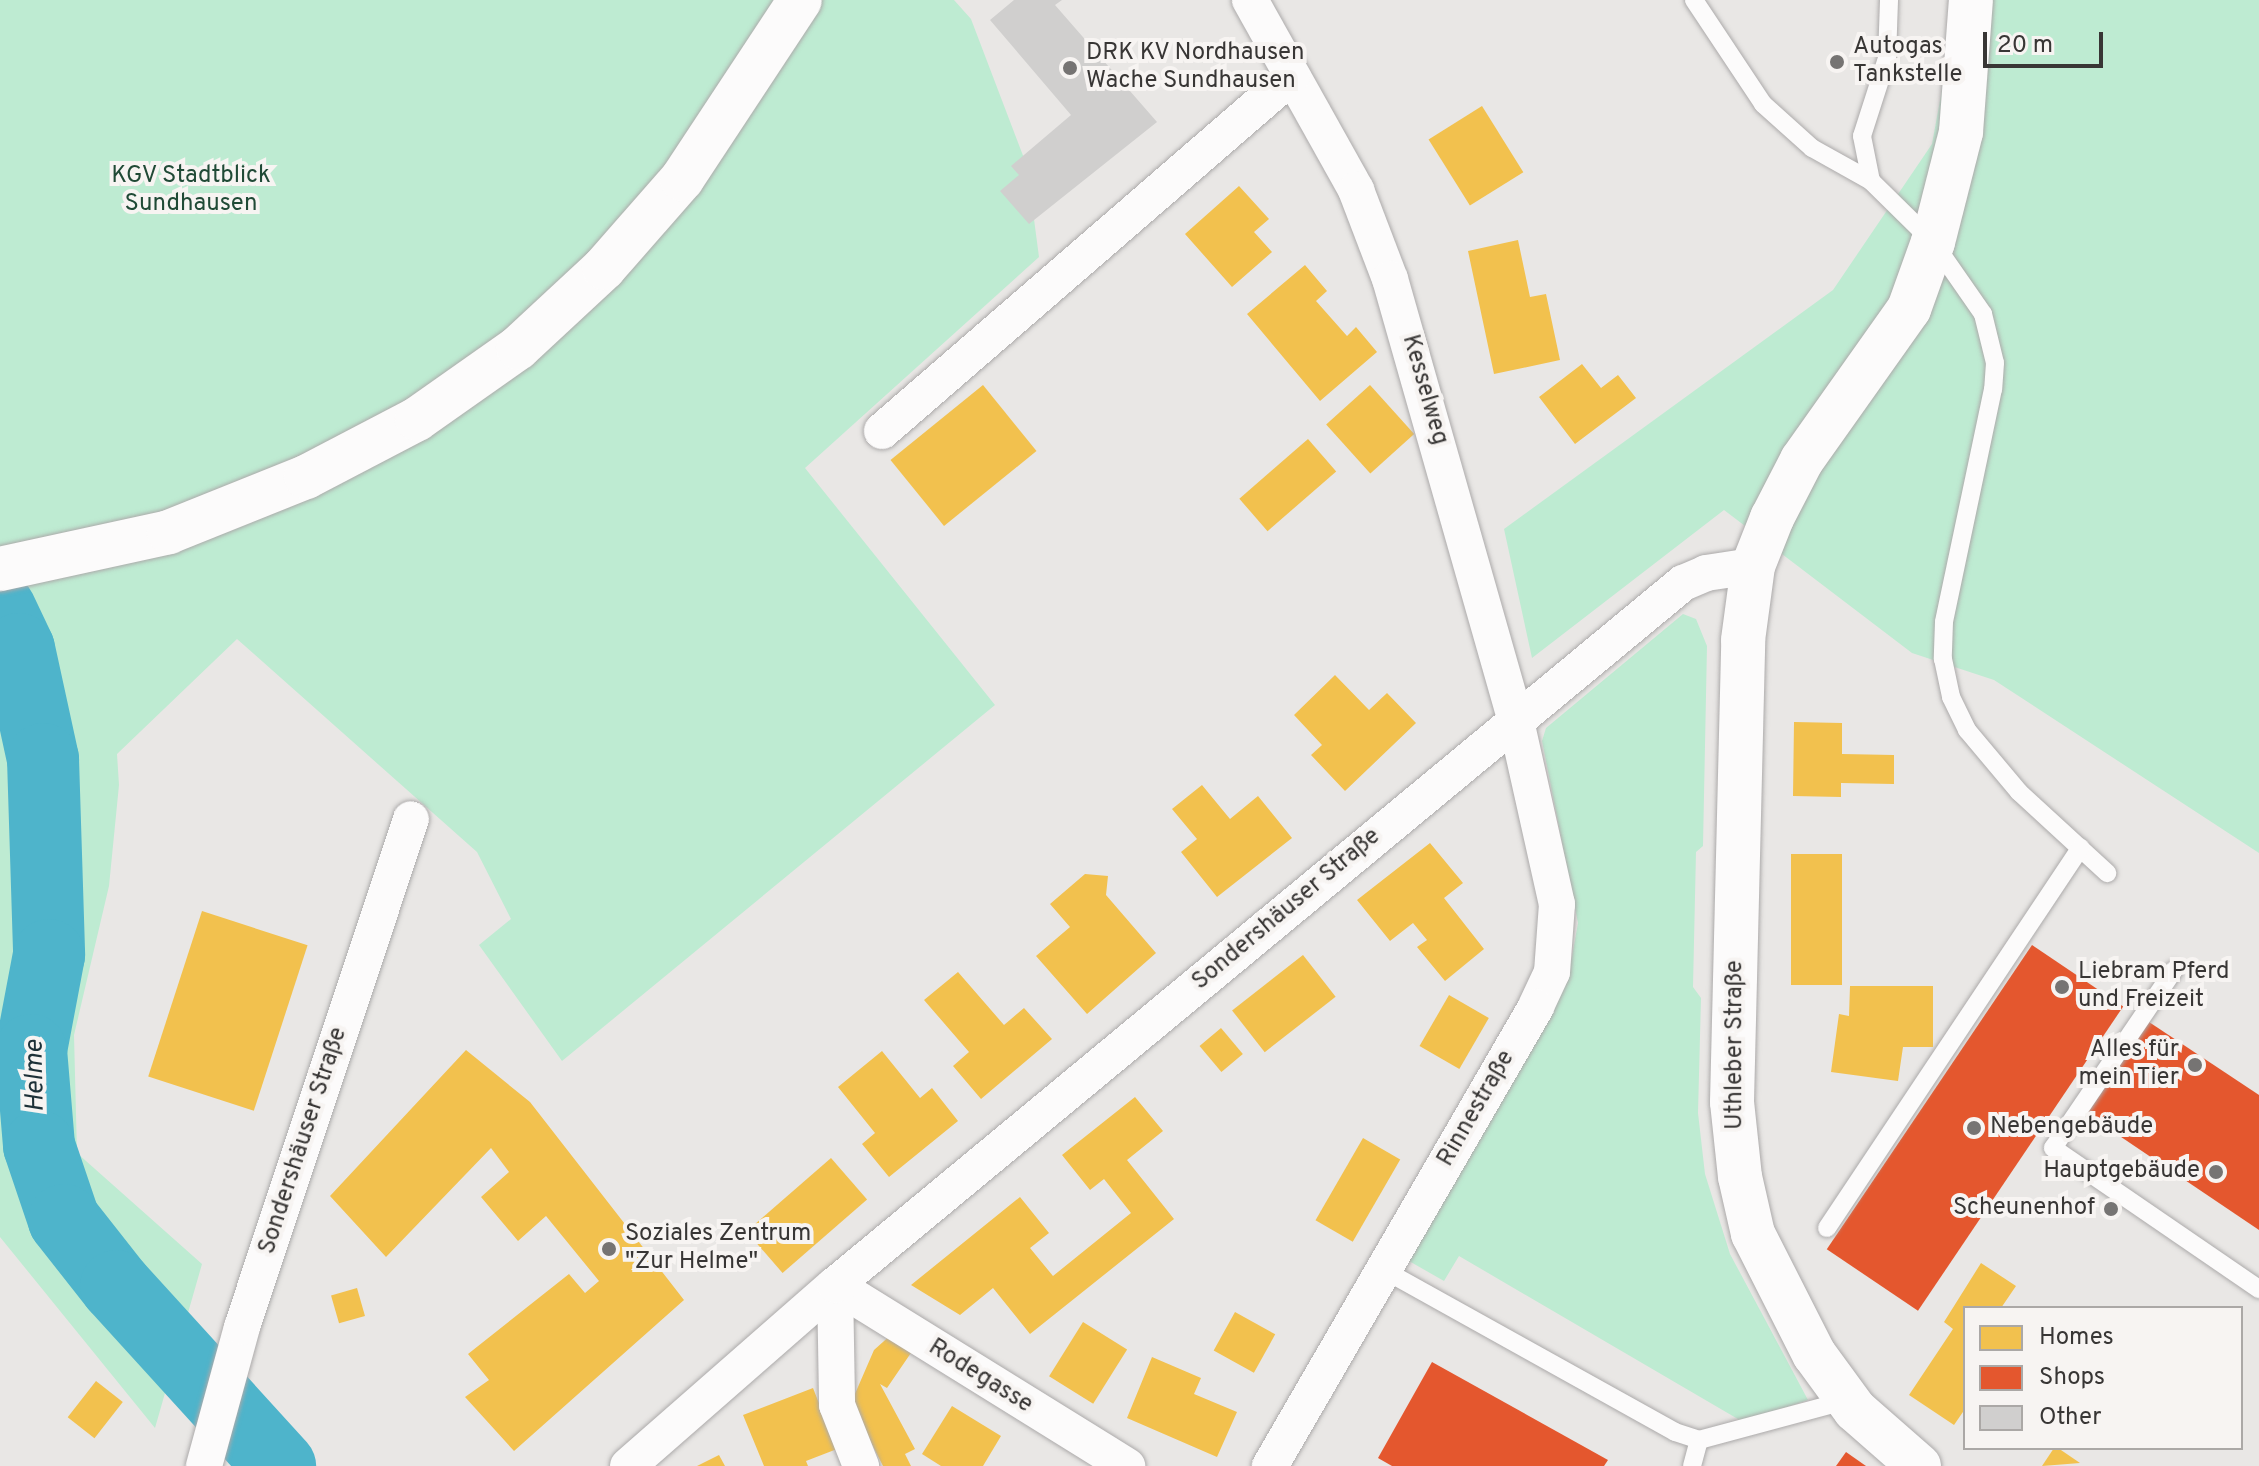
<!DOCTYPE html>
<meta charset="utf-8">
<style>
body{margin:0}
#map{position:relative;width:2259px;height:1466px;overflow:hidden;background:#e9e7e5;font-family:Overpass,sans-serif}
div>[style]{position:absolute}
.green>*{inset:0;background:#beebd2}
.homes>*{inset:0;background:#f2c14e;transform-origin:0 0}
.shops>*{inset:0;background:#e4572e;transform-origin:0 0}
.river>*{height:72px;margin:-36px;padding:0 36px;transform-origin:36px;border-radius:36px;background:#4eb4cb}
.building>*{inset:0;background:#d0cfce}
.roads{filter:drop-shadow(0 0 2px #acaaaa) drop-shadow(0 0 2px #acaaaa)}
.service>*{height:18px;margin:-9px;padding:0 9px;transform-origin:9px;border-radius:9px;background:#fcfbfb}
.minor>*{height:36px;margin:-18px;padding:0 18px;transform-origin:18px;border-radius:18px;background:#fcfbfb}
.tertiary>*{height:44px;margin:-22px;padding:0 22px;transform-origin:22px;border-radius:22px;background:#fcfbfb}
.primary>*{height:44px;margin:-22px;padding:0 22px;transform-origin:22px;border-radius:22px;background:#fcfbfb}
.dots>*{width:22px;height:22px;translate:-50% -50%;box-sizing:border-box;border:4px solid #f7f4f2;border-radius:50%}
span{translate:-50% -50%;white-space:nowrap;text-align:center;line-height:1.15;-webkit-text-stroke:8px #f7f4f2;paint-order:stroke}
.poi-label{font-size:24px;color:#383635}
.left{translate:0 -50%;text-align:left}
.right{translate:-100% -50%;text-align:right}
.park-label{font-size:24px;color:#204a36}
.street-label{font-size:24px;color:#383635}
.water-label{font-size:26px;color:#1d3138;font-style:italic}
.legend{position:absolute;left:1963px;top:1306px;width:280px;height:144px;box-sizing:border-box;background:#f7f4f2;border:2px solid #aba8a6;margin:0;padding:10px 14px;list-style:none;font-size:24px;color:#383635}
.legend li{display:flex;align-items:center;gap:16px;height:40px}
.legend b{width:40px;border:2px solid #aba8a6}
.scale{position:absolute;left:1983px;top:32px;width:120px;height:36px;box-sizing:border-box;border:4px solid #383635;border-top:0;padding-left:10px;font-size:24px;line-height:28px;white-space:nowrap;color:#383635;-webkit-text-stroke:6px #f7f4f2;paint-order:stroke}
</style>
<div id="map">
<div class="green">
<i style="clip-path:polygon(0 0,954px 0,971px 19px,1027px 166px,1039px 257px,805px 468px,995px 705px,562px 1061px,479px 945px,511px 919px,477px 852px,237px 639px,117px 754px,119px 785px,109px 886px,74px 1035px,77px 1153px,202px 1264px,155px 1428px,0 1237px)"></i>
<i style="clip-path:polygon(1952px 0,2259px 0,2259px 853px,1994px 680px,1912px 653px,1724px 510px,1532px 658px,1504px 529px,1833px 290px,1932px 144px,1954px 24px)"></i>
<i style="clip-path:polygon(1683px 614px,1696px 619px,1707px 646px,1703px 846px,1696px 852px,1693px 987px,1701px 998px,1698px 1113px,1705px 1174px,1730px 1254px,1808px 1400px,1743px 1422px,1459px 1256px,1444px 1281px,1409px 1261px,1554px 1006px,1571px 962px,1578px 923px,1542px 741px,1546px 728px)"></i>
</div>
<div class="homes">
<i style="left:1482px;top:106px;width:78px;height:63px;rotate:58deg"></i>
<i style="clip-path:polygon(1239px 186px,1269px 219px,1254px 232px,1272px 252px,1232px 287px,1185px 234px)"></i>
<i style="clip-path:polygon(1518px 240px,1530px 297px,1546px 294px,1560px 360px,1494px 374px,1468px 251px)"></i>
<i style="clip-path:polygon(1305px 265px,1327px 291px,1316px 301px,1347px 336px,1356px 327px,1377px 352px,1320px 401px,1247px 314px)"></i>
<i style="clip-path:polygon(1582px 364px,1601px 388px,1618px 375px,1636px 398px,1575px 444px,1539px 397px)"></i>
<i style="left:983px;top:385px;width:85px;height:119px;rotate:51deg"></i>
<i style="left:1370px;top:385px;width:66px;height:59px;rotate:48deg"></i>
<i style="left:1308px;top:439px;width:43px;height:91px;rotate:49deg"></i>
<i style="clip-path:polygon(1335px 675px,1369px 710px,1387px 693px,1416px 723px,1345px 791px,1311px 755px,1322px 745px,1294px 715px)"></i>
<i style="clip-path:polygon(1794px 722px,1842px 723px,1842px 754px,1894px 755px,1894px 784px,1841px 783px,1841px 797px,1793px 796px)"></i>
<i style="clip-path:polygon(1202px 785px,1230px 819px,1258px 796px,1292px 838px,1217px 897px,1181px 852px,1197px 839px,1172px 809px)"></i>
<i style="clip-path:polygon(1430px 843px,1463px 883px,1444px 898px,1484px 949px,1445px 981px,1417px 947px,1427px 940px,1413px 923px,1390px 941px,1357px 900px)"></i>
<i style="left:1791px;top:854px;width:51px;height:131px"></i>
<i style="clip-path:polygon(1085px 874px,1108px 876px,1106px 895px,1156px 953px,1087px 1014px,1036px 956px,1070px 927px,1050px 904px)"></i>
<i style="left:202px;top:911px;width:111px;height:174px;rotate:18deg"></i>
<i style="left:1303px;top:955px;width:53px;height:90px;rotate:52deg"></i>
<i style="clip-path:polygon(958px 972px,1004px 1025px,1024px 1008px,1052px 1039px,981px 1099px,953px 1066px,969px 1052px,924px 1000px)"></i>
<i style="clip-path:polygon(1850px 986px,1933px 986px,1933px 1047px,1903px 1047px,1898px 1081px,1831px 1072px,1839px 1014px,1849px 1016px)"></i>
<i style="left:1449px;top:995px;width:46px;height:59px;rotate:30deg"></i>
<i style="left:1221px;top:1028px;width:34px;height:28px;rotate:50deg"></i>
<i style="clip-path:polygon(466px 1050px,530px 1102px,684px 1300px,514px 1451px,465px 1397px,489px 1380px,468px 1354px,569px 1274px,585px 1293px,599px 1281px,546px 1216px,518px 1241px,481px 1197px,509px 1172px,491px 1148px,386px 1257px,330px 1196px)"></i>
<i style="clip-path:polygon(882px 1051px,920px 1098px,932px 1088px,958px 1121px,889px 1177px,862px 1144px,875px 1133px,838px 1087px)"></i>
<i style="clip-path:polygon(1135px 1097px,1163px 1131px,1127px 1160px,1174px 1219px,1030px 1334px,993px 1288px,960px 1315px,911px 1285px,1020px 1197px,1049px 1233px,1030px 1248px,1053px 1276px,1131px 1213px,1104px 1179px,1090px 1190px,1062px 1155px)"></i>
<i style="left:1363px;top:1138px;width:43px;height:95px;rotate:30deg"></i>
<i style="left:831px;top:1158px;width:55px;height:112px;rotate:49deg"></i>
<i style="clip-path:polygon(1981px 1263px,2016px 1286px,2001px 1308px,1965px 1308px,1965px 1409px,1954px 1425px,1909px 1395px,1953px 1329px,1944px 1322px)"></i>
<i style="left:357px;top:1288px;width:29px;height:27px;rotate:74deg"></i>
<i style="left:1235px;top:1312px;width:46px;height:44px;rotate:29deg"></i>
<i style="left:1083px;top:1322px;width:52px;height:64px;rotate:32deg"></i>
<i style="clip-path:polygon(893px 1333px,915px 1347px,887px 1388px,880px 1384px,915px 1449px,905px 1454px,911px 1466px,883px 1466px,851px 1403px,874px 1350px)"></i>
<i style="clip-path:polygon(1152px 1357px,1201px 1378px,1194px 1394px,1237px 1412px,1217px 1457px,1127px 1418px)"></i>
<i style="left:96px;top:1381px;width:34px;height:46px;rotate:38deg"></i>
<i style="clip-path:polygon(813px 1388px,837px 1449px,806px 1461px,808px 1466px,764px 1466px,743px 1415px)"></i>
<i style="clip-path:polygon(952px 1406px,1001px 1436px,983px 1466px,941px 1466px,922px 1454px)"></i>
<i style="clip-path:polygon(2054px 1448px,2058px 1448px,2080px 1463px,2042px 1466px)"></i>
<i style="clip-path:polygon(719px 1455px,725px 1466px,697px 1466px)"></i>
</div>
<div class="shops">
<i style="left:2032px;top:945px;width:110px;height:367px;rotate:34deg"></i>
<i style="clip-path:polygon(2149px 1022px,2259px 1095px,2259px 1230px,2087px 1114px)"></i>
<i style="clip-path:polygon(1432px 1362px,1608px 1460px,1604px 1466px,1392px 1466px,1378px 1458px)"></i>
<i style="clip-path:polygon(1846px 1452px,1866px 1466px,1836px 1466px)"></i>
</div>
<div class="river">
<i style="left:0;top:609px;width:44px;rotate:64.6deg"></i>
<i style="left:19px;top:649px;width:113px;rotate:77.7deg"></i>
<i style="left:43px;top:759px;width:196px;rotate:88.2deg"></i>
<i style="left:49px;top:955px;width:97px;rotate:100.7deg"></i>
<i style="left:31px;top:1050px;width:96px;rotate:85.2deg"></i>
<i style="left:39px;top:1146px;width:78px;rotate:71.3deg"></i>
<i style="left:64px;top:1220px;width:84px;rotate:51.8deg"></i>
<i style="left:116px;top:1286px;width:244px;rotate:47.7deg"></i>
</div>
<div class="building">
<i style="clip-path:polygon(1014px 0,1062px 0,1055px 5px,1157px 122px,1029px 224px,1000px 191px,1019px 175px,1011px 166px,1071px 115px,990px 20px)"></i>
</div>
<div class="roads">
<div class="service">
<i style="left:1694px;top:0;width:125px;rotate:56.4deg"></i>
<i style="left:1763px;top:104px;width:66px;rotate:41.9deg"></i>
<i style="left:1812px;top:148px;width:68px;rotate:29.2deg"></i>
<i style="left:1871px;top:181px;width:87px;rotate:44.5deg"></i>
<i style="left:1933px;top:242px;width:88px;rotate:55.2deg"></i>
<i style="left:1983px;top:314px;width:50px;rotate:76.2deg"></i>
<i style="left:1995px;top:363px;width:26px;rotate:94deg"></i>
<i style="left:1993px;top:389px;width:238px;rotate:101.9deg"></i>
<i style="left:1944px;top:622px;width:37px;rotate:92deg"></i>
<i style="left:1943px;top:659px;width:39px;rotate:78deg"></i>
<i style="left:1951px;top:697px;width:37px;rotate:64deg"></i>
<i style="left:1967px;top:730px;width:81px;rotate:50deg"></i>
<i style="left:2019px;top:792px;width:120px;rotate:42.6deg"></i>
<i style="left:1871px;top:181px;width:46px;rotate:-101.3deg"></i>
<i style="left:1862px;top:136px;width:82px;rotate:-72.2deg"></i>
<i style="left:1887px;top:58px;width:58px;rotate:-88deg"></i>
<i style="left:2174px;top:970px;width:215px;rotate:124.2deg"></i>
<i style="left:2053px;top:1148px;width:250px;rotate:34.4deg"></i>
<i style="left:1827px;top:1228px;width:457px;rotate:-56.3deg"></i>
<i style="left:1384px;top:1270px;width:333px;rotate:29.1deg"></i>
<i style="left:1675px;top:1432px;width:25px;rotate:18deg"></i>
<i style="left:1699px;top:1440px;width:154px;rotate:-15deg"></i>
<i style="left:1692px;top:1466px;width:27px;rotate:-75deg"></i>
</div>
<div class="minor">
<i style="left:1250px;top:0;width:218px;rotate:60.8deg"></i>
<i style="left:1356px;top:190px;width:95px;rotate:69.1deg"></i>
<i style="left:1390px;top:279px;width:460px;rotate:74.1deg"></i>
<i style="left:1516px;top:721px;width:188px;rotate:77.4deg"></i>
<i style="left:1557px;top:904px;width:68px;rotate:94.2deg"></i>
<i style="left:1552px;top:972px;width:38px;rotate:115deg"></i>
<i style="left:1536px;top:1007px;width:531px;rotate:120.09deg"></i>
<i style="left:882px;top:431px;width:542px;rotate:-40.89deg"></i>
<i style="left:835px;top:1285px;width:344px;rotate:31.8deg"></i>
<i style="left:835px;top:1285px;width:120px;rotate:89deg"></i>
<i style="left:837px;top:1405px;width:66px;rotate:68.5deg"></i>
<i style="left:204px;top:1466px;width:144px;rotate:-74.7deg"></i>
<i style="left:242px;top:1327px;width:535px;rotate:-71.6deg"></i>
<i style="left:628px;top:1466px;width:275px;rotate:-41.2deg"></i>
<i style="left:835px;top:1285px;width:1101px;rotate:-39.62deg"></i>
<i style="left:1683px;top:583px;width:25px;rotate:-23deg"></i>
<i style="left:1706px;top:573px;width:48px;rotate:-8.5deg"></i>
</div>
<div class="tertiary">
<i style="left:1919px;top:1466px;width:85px;rotate:-138.8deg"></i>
<i style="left:1855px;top:1410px;width:69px;rotate:-126.2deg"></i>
<i style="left:1814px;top:1354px;width:135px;rotate:-116.9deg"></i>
<i style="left:1753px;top:1234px;width:58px;rotate:-102.8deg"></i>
<i style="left:1740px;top:1177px;width:75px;rotate:-96.1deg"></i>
<i style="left:1732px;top:1102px;width:462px;rotate:-88.6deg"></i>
<i style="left:1743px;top:640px;width:75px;rotate:-82.3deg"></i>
<i style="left:1753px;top:566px;width:52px;rotate:-68.4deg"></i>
<i style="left:1772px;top:518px;width:65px;rotate:-62.7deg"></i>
<i style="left:1802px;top:460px;width:185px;rotate:-54.7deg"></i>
<i style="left:1909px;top:309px;width:71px;rotate:-70.3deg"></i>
<i style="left:1933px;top:242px;width:114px;rotate:-75.7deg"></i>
<i style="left:1961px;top:132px;width:132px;rotate:-85.7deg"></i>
</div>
<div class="primary">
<i style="left:0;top:569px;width:173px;rotate:-12.3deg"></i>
<i style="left:169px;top:532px;width:148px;rotate:-21.9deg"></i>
<i style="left:306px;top:477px;width:125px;rotate:-27.6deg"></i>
<i style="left:417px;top:419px;width:123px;rotate:-35.1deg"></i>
<i style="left:518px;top:348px;width:117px;rotate:-42.9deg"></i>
<i style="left:604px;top:268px;width:118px;rotate:-48.8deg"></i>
<i style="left:682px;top:179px;width:214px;rotate:-56.6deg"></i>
</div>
</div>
<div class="dots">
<i style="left:1837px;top:62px;background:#767473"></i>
<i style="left:1070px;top:68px;background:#767473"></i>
<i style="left:2062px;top:987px;background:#767473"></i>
<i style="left:2195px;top:1065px;background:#767473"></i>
<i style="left:1974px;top:1128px;background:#767473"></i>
<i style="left:2216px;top:1172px;background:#767473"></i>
<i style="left:2111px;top:1209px;background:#767473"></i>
<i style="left:609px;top:1249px;background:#767473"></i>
</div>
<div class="poi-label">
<span class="left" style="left:1853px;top:62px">Autogas<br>Tankstelle</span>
<span class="left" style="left:1086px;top:68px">DRK KV Nordhausen<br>Wache Sundhausen</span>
<span class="left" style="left:2078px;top:987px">Liebram Pferd<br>und Freizeit</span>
<span class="right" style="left:2179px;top:1065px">Alles für<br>mein Tier</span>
<span class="left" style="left:1990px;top:1128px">Nebengebäude</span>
<span class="right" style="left:2200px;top:1172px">Hauptgebäude</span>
<span class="right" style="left:2095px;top:1209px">Scheunenhof</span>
<span class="left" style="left:625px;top:1249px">Soziales Zentrum<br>"Zur Helme"</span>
</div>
<div class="park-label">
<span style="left:191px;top:191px">KGV Stadtblick<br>Sundhausen</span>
</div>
<div class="street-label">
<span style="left:1424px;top:390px;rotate:74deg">Kesselweg</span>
<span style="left:1287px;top:910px;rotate:-40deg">Sondershäuser Straße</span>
<span style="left:1736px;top:1045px;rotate:-90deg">Uthleber Straße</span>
<span style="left:1477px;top:1109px;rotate:-60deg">Rinnestraße</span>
<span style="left:304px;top:1141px;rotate:-72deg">Sondershäuser Straße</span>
<span style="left:980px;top:1377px;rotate:32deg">Rodegasse</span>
</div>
<div class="water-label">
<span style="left:36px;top:1076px;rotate:-91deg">Helme</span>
</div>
<ul class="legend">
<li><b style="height:22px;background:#f2c14e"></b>Homes</li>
<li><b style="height:22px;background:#e4572e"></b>Shops</li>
<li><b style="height:22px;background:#d0cfce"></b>Other</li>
</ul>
<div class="scale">20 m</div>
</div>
